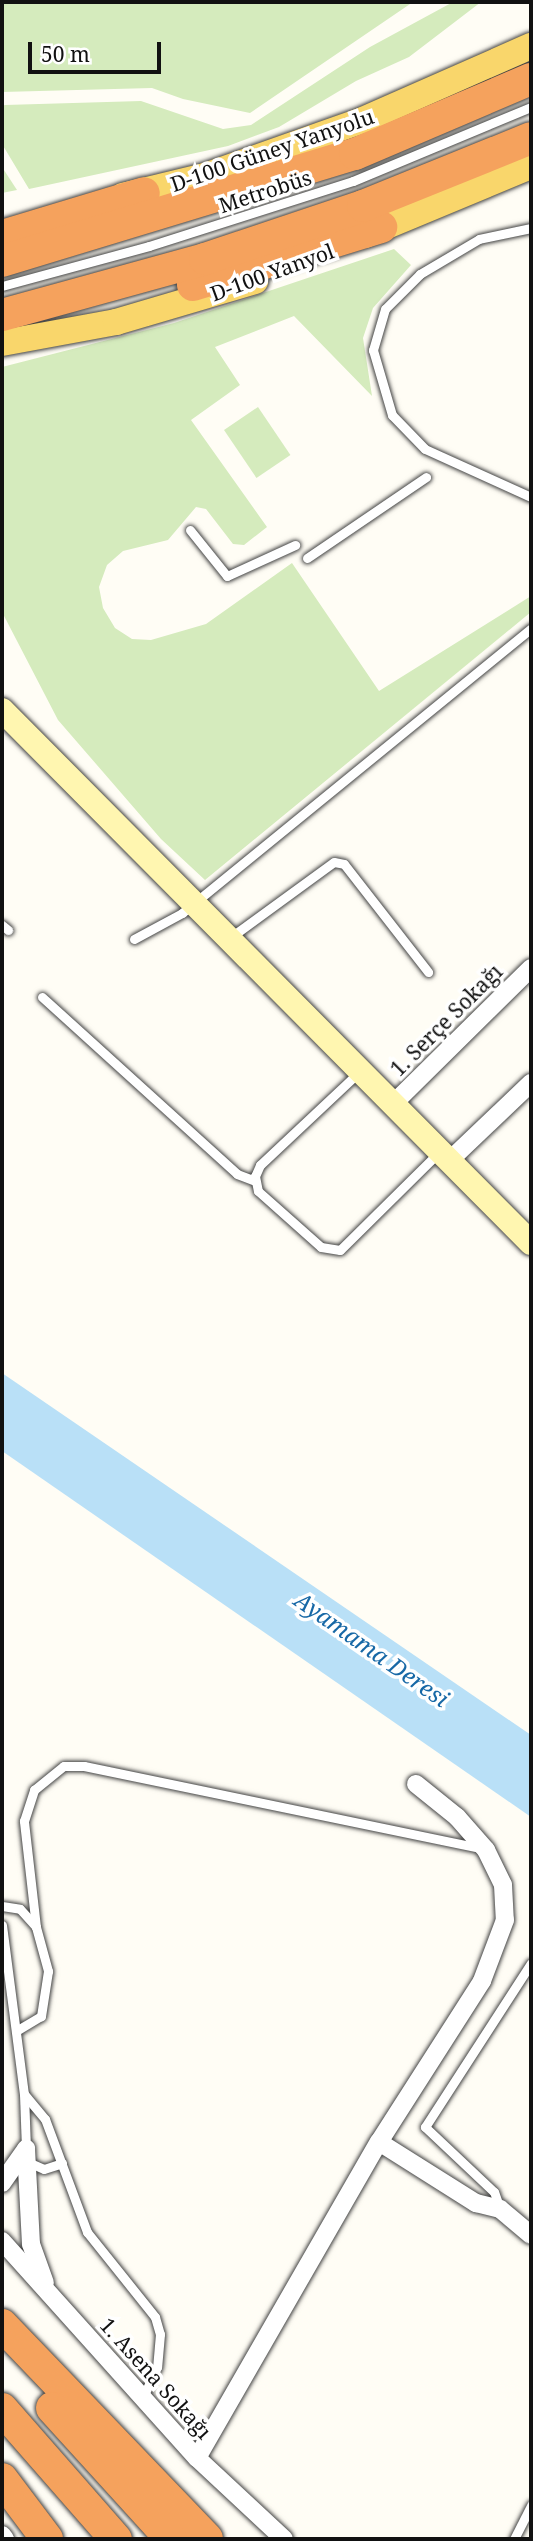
<!DOCTYPE html>
<meta charset="utf-8">
<style>
body{margin:0}
#map{position:relative;width:533px;height:2541px;overflow:hidden;background:#fffdf5;font-family:"Noto Serif",serif}
div>[style]{position:absolute}
.green>*{inset:0;background:#d5ebbd;transform-origin:0 0}
.water>*{inset:0;background:#b9e0f7}
.roads{filter:drop-shadow(0 0 2px #444) drop-shadow(0 0 2px #444)}
.lane>*{height:9px;margin:-4.5px;padding:0 4.5px;transform-origin:4.5px;border-radius:4.5px;background:#fff}
.street>*{height:18px;margin:-9px;padding:0 9px;transform-origin:9px;border-radius:9px;background:#fff}
.secondary>*{height:24px;margin:-12px;padding:0 12px;transform-origin:12px;border-radius:12px;background:#fff6b0}
.primary>*{height:26px;margin:-13px;padding:0 13px;transform-origin:13px;border-radius:13px;background:#f9d66b}
.highway>*{height:32px;margin:-16px;padding:0 16px;transform-origin:16px;border-radius:16px;background:#f5a25d}
span{translate:-50% -50%;white-space:nowrap;text-align:center;line-height:1.15;-webkit-text-stroke:7px #fff;paint-order:stroke}
.street-label{font-size:21px;color:#111}
.water-label{font-size:23px;color:#1768a6;font-style:italic}
.frame{position:absolute;inset:0;border:4px solid #111;pointer-events:none}
.scale{position:absolute;left:28px;top:42px;width:133px;height:32px;box-sizing:border-box;border:4px solid #111;border-top:0;padding-left:9px;font-size:21px;line-height:24px;white-space:nowrap;color:#111;-webkit-text-stroke:5px #fff;paint-order:stroke}
</style>
<div id="map">
<div class="green">
<i style="clip-path:polygon(2px 2px,413px 2px,250px 113px,183px 99px,152px 88px,2px 92px)"></i>
<i style="clip-path:polygon(453px 2px,481px 2px,409px 57px,356px 81px,279px 127px,228px 146px,29px 189px,2px 144px,2px 106px,5px 105px,141px 101px,223px 129px,251px 125px,370px 47px)"></i>
<i style="clip-path:polygon(2px 167px,17px 190px,2px 193px)"></i>
<i style="clip-path:polygon(394px 249px,411px 265px,373px 308px,363px 338px,372px 396px,294px 316px,215px 347px,240px 385px,191px 420px,267px 527px,244px 545px,233px 544px,206px 509px,196px 507px,168px 540px,123px 551px,107px 565px,99px 587px,103px 608px,115px 628px,132px 639px,151px 640px,206px 624px,292px 563px,379px 691px,531px 596px,531px 612px,205px 880px,161px 839px,58px 720px,2px 612px,2px 367px,174px 323px)"></i>
<i style="left:258px;top:407px;width:58px;height:41px;rotate:56deg"></i>
</div>
<div class="water">
<i style="clip-path:polygon(2px 1373px,531px 1735px,531px 1817px,2px 1451px)"></i>
</div>
<div class="roads">
<div class="lane">
<i style="left:531px;top:228px;width:53px;rotate:168.1deg"></i>
<i style="left:479px;top:239px;width:69px;rotate:149.3deg"></i>
<i style="left:420px;top:274px;width:49px;rotate:135deg"></i>
<i style="left:385px;top:309px;width:43px;rotate:106.3deg"></i>
<i style="left:373px;top:350px;width:68px;rotate:73.7deg"></i>
<i style="left:392px;top:415px;width:47px;rotate:45.9deg"></i>
<i style="left:425px;top:449px;width:116px;rotate:24.4deg"></i>
<i style="left:2px;top:286px;width:152px;rotate:-15.2deg"></i>
<i style="left:149px;top:246px;width:214px;rotate:-17.7deg"></i>
<i style="left:353px;top:181px;width:193px;rotate:-22.6deg"></i>
<i style="left:190px;top:530px;width:59px;rotate:51.2deg"></i>
<i style="left:227px;top:576px;width:75px;rotate:-24.5deg"></i>
<i style="left:307px;top:558px;width:144px;rotate:-34.2deg"></i>
<i style="left:2px;top:925px;width:8px;rotate:40deg"></i>
<i style="left:231px;top:937px;width:127px;rotate:-36.1deg"></i>
<i style="left:334px;top:862px;width:10px;rotate:11deg"></i>
<i style="left:344px;top:864px;width:137px;rotate:52.1deg"></i>
<i style="left:134px;top:939px;width:55px;rotate:-28.4deg"></i>
<i style="left:182px;top:913px;width:451px;rotate:-39.2deg"></i>
<i style="left:42px;top:997px;width:263px;rotate:42.2deg"></i>
<i style="left:237px;top:1174px;width:19px;rotate:21deg"></i>
<i style="left:359px;top:1072px;width:136px;rotate:136.8deg"></i>
<i style="left:260px;top:1165px;width:12px;rotate:114deg"></i>
<i style="left:255px;top:1176px;width:15px;rotate:79deg"></i>
<i style="left:258px;top:1191px;width:84px;rotate:41.6deg"></i>
<i style="left:321px;top:1247px;width:19px;rotate:9deg"></i>
<i style="left:340px;top:1250px;width:138px;rotate:-44.7deg"></i>
<i style="left:2px;top:1906px;width:18px;rotate:9deg"></i>
<i style="left:20px;top:1909px;width:24px;rotate:48deg"></i>
<i style="left:36px;top:1927px;width:46px;rotate:74.7deg"></i>
<i style="left:48px;top:1971px;width:46px;rotate:98.8deg"></i>
<i style="left:41px;top:2016px;width:29px;rotate:149deg"></i>
<i style="left:2px;top:1925px;width:170px;rotate:82.6deg"></i>
<i style="left:24px;top:2094px;width:55px;rotate:87.9deg"></i>
<i style="left:36px;top:1927px;width:107px;rotate:-96.5deg"></i>
<i style="left:24px;top:1821px;width:33px;rotate:-72deg"></i>
<i style="left:34px;top:1790px;width:38px;rotate:-39deg"></i>
<i style="left:64px;top:1766px;width:20px"></i>
<i style="left:84px;top:1766px;width:405px;rotate:11.7deg"></i>
<i style="left:24px;top:2094px;width:33px;rotate:50deg"></i>
<i style="left:45px;top:2119px;width:121px;rotate:69.6deg"></i>
<i style="left:87px;top:2232px;width:109px;rotate:51.3deg"></i>
<i style="left:155px;top:2317px;width:18px;rotate:74deg"></i>
<i style="left:160px;top:2334px;width:33px;rotate:95deg"></i>
<i style="left:157px;top:2367px;width:33px;rotate:115deg"></i>
<i style="left:28px;top:2162px;width:17px;rotate:24deg"></i>
<i style="left:44px;top:2169px;width:19px;rotate:-18deg"></i>
<i style="left:500px;top:2209px;width:18px;rotate:-109deg"></i>
<i style="left:494px;top:2192px;width:95px;rotate:-136.7deg"></i>
<i style="left:425px;top:2127px;width:195px;rotate:-57.1deg"></i>
<i style="left:514px;top:2539px;width:38px;rotate:-63deg"></i>
</div>
<div class="street">
<i style="left:392px;top:1105px;width:195px;rotate:-44.6deg"></i>
<i style="left:449px;top:1161px;width:113px;rotate:-43.6deg"></i>
<i style="left:416px;top:1784px;width:53px;rotate:38.8deg"></i>
<i style="left:457px;top:1817px;width:44px;rotate:48.7deg"></i>
<i style="left:486px;top:1850px;width:39px;rotate:64deg"></i>
<i style="left:503px;top:1885px;width:35px;rotate:87deg"></i>
<i style="left:505px;top:1920px;width:65px;rotate:110.7deg"></i>
<i style="left:482px;top:1981px;width:191px;rotate:122.6deg"></i>
<i style="left:379px;top:2142px;width:115px;rotate:32.2deg"></i>
<i style="left:476px;top:2203px;width:25px;rotate:14deg"></i>
<i style="left:500px;top:2209px;width:40px;rotate:40deg"></i>
<i style="left:26px;top:2149px;width:95px;rotate:87deg"></i>
<i style="left:31px;top:2244px;width:41px;rotate:70.3deg"></i>
<i style="left:2px;top:2183px;width:42px;rotate:-54.8deg"></i>
<i style="left:2px;top:2241px;width:292px;rotate:48.1deg"></i>
<i style="left:197px;top:2458px;width:119px;rotate:43deg"></i>
<i style="left:197px;top:2458px;width:365px;rotate:-60.1deg"></i>
<i style="left:2px;top:2535px;width:5px;rotate:53deg"></i>
</div>
<div class="secondary">
<i style="left:2px;top:710px;width:751px;rotate:45.22deg"></i>
</div>
<div class="primary">
<i style="left:123px;top:196px;width:84px;rotate:-13.7deg"></i>
<i style="left:205px;top:176px;width:168px;rotate:-19.5deg"></i>
<i style="left:363px;top:120px;width:184px;rotate:-23.8deg"></i>
<i style="left:365px;top:235px;width:180px;rotate:-22.6deg"></i>
<i style="left:2px;top:343px;width:116px;rotate:-10.4deg"></i>
<i style="left:116px;top:322px;width:145px;rotate:-16.4deg"></i>
</div>
<div class="highway">
<i style="left:2px;top:236px;width:148px;rotate:-16.8deg"></i>
<i style="left:2px;top:261px;width:369px;rotate:-16.9deg"></i>
<i style="left:355px;top:154px;width:191px;rotate:-23.1deg"></i>
<i style="left:193px;top:285px;width:197px;rotate:-17.1deg"></i>
<i style="left:2px;top:315px;width:211px;rotate:-15.4deg"></i>
<i style="left:205px;top:259px;width:167px;rotate:-18.5deg"></i>
<i style="left:363px;top:206px;width:181px;rotate:-22deg"></i>
<i style="left:2px;top:2325px;width:296px;rotate:46.2deg"></i>
<i style="left:52px;top:2408px;width:177px;rotate:47.7deg"></i>
<i style="left:2px;top:2409px;width:173px;rotate:48.8deg"></i>
<i style="left:2px;top:2479px;width:75px;rotate:53.1deg"></i>
</div>
</div>
<div class="street-label">
<span style="left:272px;top:150px;rotate:-19deg">D-100 Güney Yanyolu</span>
<span style="left:265px;top:191px;rotate:-18deg">Metrobüs</span>
<span style="left:272px;top:272px;rotate:-20deg">D-100 Yanyol</span>
<span style="left:446px;top:1020px;rotate:-45deg">1. Serçe Sokağı</span>
<span style="left:156px;top:2378px;rotate:48deg">1. Asena Sokağı</span>
</div>
<div class="water-label">
<span style="left:372px;top:1649px;rotate:35deg">Ayamama Deresi</span>
</div>
<div class="frame"></div>
<div class="scale">50 m</div>
</div>
